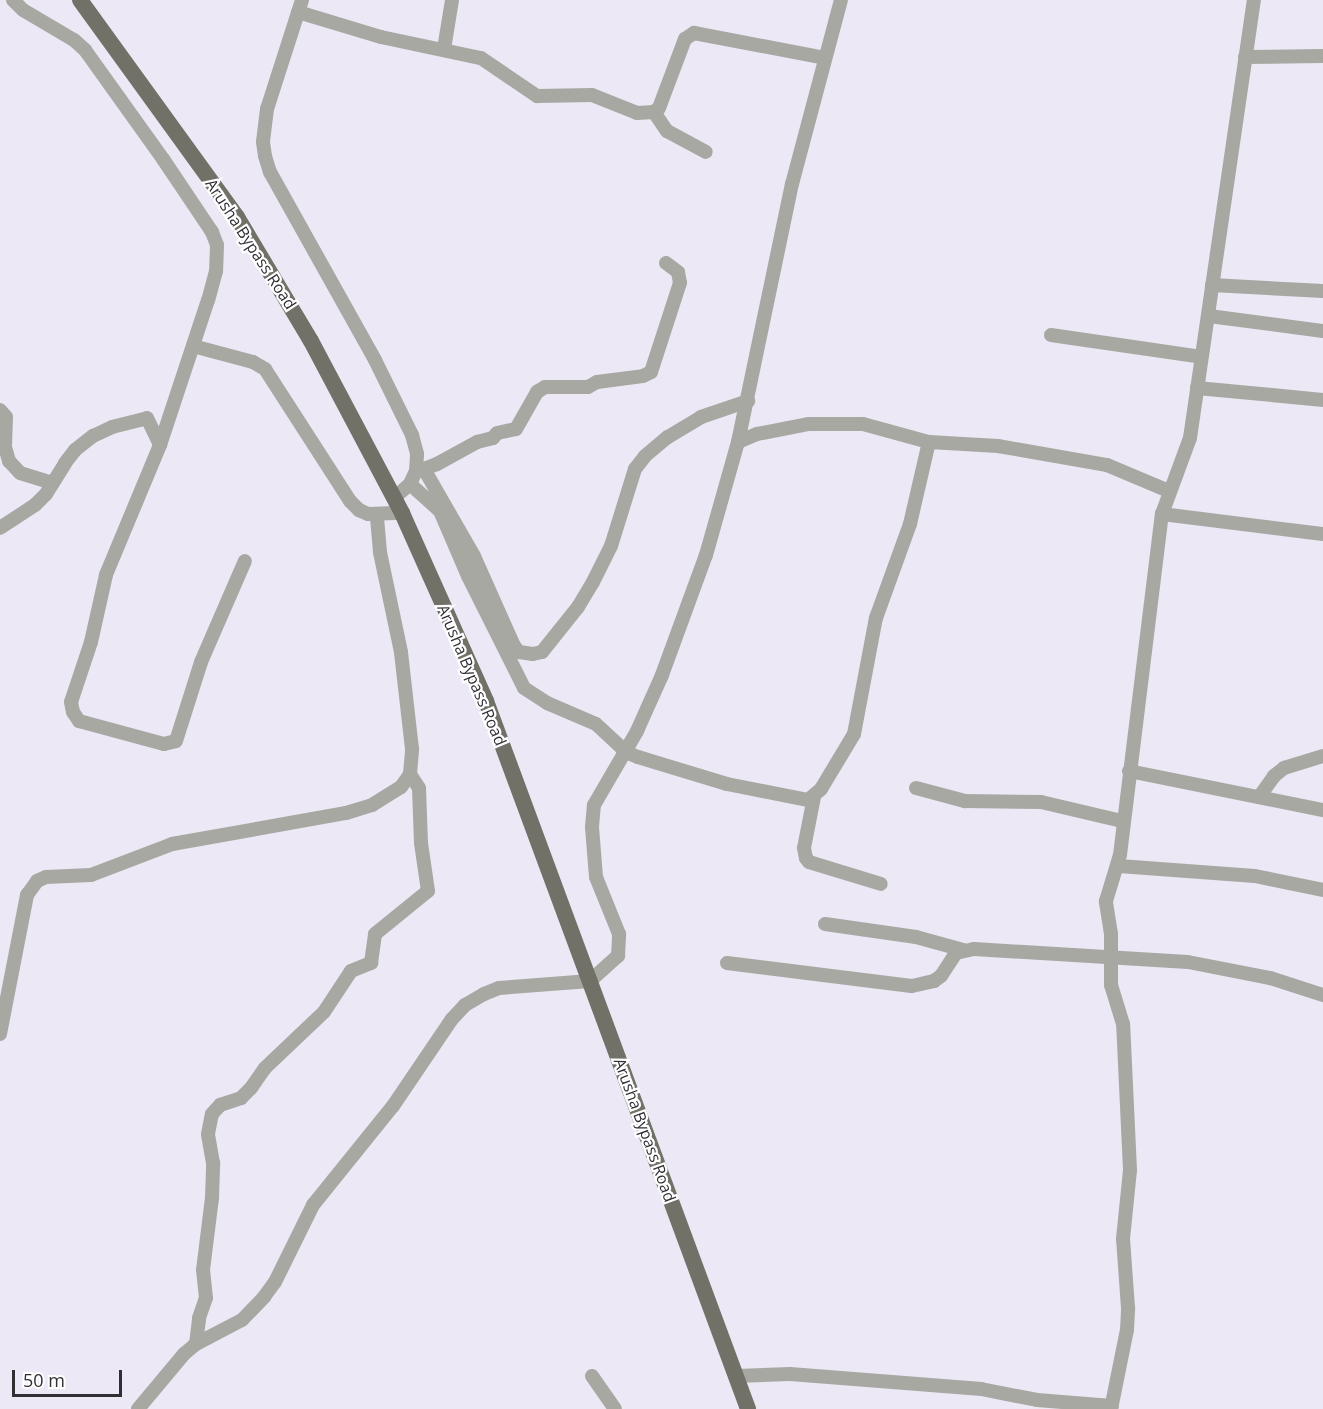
<!DOCTYPE html>
<style>
body{margin:0}
#map{position:relative;width:1323px;height:1409px;overflow:hidden;background:#ece8f5;font-family:"Open Sans",sans-serif}
div>[style]{position:absolute}
.minor>*{height:14px;margin:-7px;padding:0 7px;transform-origin:7px;border-radius:7px;background:#a8a8a3}
.primary>*{height:16px;margin:-8px;padding:0 8px;transform-origin:8px;border-radius:8px;background:#717168}
span{translate:-50% -50%;white-space:nowrap;text-align:center;line-height:1.15;-webkit-text-stroke:4.5px #fff;paint-order:stroke}
.street-label{font-size:16px;color:#312f34}
.scale{position:absolute;left:12px;top:1370px;width:110px;height:27px;box-sizing:border-box;border:3px solid #312f34;border-top:0;padding-left:8px;font-size:18px;line-height:21px;white-space:nowrap;color:#312f34;-webkit-text-stroke:4px #fff;paint-order:stroke}
</style>
<div id="map">
<div class="minor">
<i style="left:13px;top:0;width:14px;rotate:45deg"></i>
<i style="left:23px;top:10px;width:59px;rotate:30.5deg"></i>
<i style="left:74px;top:40px;width:15px;rotate:42deg"></i>
<i style="left:85px;top:50px;width:134px;rotate:54.4deg"></i>
<i style="left:163px;top:159px;width:88px;rotate:56.1deg"></i>
<i style="left:212px;top:232px;width:14px;rotate:69deg"></i>
<i style="left:217px;top:245px;width:26px;rotate:92deg"></i>
<i style="left:216px;top:271px;width:30px;rotate:105deg"></i>
<i style="left:208px;top:300px;width:153px;rotate:108.3deg"></i>
<i style="left:160px;top:445px;width:141px;rotate:112.6deg"></i>
<i style="left:106px;top:575px;width:69px;rotate:102.6deg"></i>
<i style="left:91px;top:642px;width:63px;rotate:108.4deg"></i>
<i style="left:71px;top:702px;width:10px;rotate:79deg"></i>
<i style="left:73px;top:712px;width:11px;rotate:56deg"></i>
<i style="left:79px;top:721px;width:88px;rotate:15.1deg"></i>
<i style="left:164px;top:744px;width:12px;rotate:-14deg"></i>
<i style="left:176px;top:741px;width:83px;rotate:-72.4deg"></i>
<i style="left:201px;top:662px;width:110px;rotate:-66.5deg"></i>
<i style="left:302px;top:0;width:114px;rotate:107.8deg"></i>
<i style="left:267px;top:109px;width:33px;rotate:97deg"></i>
<i style="left:263px;top:142px;width:14px;rotate:82deg"></i>
<i style="left:265px;top:156px;width:17px;rotate:73deg"></i>
<i style="left:270px;top:172px;width:215px;rotate:60.8deg"></i>
<i style="left:375px;top:360px;width:84px;rotate:63.7deg"></i>
<i style="left:412px;top:435px;width:20px;rotate:75deg"></i>
<i style="left:417px;top:454px;width:17px;rotate:93deg"></i>
<i style="left:416px;top:471px;width:14px;rotate:115deg"></i>
<i style="left:410px;top:484px;width:21px;rotate:139deg"></i>
<i style="left:298px;top:12px;width:87px;rotate:16.8deg"></i>
<i style="left:381px;top:37px;width:102px;rotate:11.9deg"></i>
<i style="left:481px;top:58px;width:68px;rotate:34.2deg"></i>
<i style="left:537px;top:96px;width:55px;rotate:-1deg"></i>
<i style="left:592px;top:95px;width:48px;rotate:21.8deg"></i>
<i style="left:637px;top:113px;width:17px;rotate:-3deg"></i>
<i style="left:654px;top:112px;width:6px;rotate:-39deg"></i>
<i style="left:659px;top:108px;width:74px;rotate:-69.4deg"></i>
<i style="left:685px;top:39px;width:11px;rotate:-34deg"></i>
<i style="left:694px;top:33px;width:133px;rotate:10.8deg"></i>
<i style="left:444px;top:49px;width:50px;rotate:-80.7deg"></i>
<i style="left:1245px;top:57px;width:78px;rotate:-0.7deg"></i>
<i style="left:654px;top:112px;width:23px;rotate:56deg"></i>
<i style="left:667px;top:131px;width:44px;rotate:28.3deg"></i>
<i style="left:1212px;top:285px;width:111px;rotate:3.1deg"></i>
<i style="left:1209px;top:316px;width:115px;rotate:7.5deg"></i>
<i style="left:1051px;top:335px;width:152px;rotate:8.3deg"></i>
<i style="left:193px;top:346px;width:62px;rotate:14.9deg"></i>
<i style="left:253px;top:362px;width:14px;rotate:30deg"></i>
<i style="left:265px;top:369px;width:157px;rotate:57.2deg"></i>
<i style="left:350px;top:501px;width:13px;rotate:45deg"></i>
<i style="left:359px;top:510px;width:10px;rotate:24deg"></i>
<i style="left:368px;top:514px;width:34px;rotate:-2deg"></i>
<i style="left:1197px;top:388px;width:127px;rotate:5.4deg"></i>
<i style="left:0;top:410px;width:9px;rotate:49deg"></i>
<i style="left:6px;top:417px;width:30px;rotate:92deg"></i>
<i style="left:5px;top:447px;width:15px;rotate:74deg"></i>
<i style="left:9px;top:461px;width:16px;rotate:47deg"></i>
<i style="left:20px;top:473px;width:34px;rotate:17deg"></i>
<i style="left:738px;top:442px;width:21px;rotate:-23deg"></i>
<i style="left:757px;top:434px;width:53px;rotate:-10.9deg"></i>
<i style="left:809px;top:424px;width:54px"></i>
<i style="left:863px;top:424px;width:68px;rotate:15.3deg"></i>
<i style="left:929px;top:442px;width:69px;rotate:3.3deg"></i>
<i style="left:998px;top:446px;width:111px;rotate:9.9deg"></i>
<i style="left:1107px;top:465px;width:67px;rotate:22.8deg"></i>
<i style="left:424px;top:469px;width:100px;rotate:60.1deg"></i>
<i style="left:474px;top:556px;width:98px;rotate:66deg"></i>
<i style="left:514px;top:646px;width:8px;rotate:50deg"></i>
<i style="left:519px;top:652px;width:14px;rotate:8deg"></i>
<i style="left:533px;top:654px;width:9px;rotate:-13deg"></i>
<i style="left:542px;top:652px;width:58px;rotate:-51.3deg"></i>
<i style="left:578px;top:607px;width:29px;rotate:-59deg"></i>
<i style="left:593px;top:582px;width:40px;rotate:-63.4deg"></i>
<i style="left:611px;top:546px;width:81px;rotate:-72.7deg"></i>
<i style="left:635px;top:469px;width:16px;rotate:-52deg"></i>
<i style="left:645px;top:456px;width:30px;rotate:-40deg"></i>
<i style="left:668px;top:437px;width:39px;rotate:-31deg"></i>
<i style="left:701px;top:417px;width:50px;rotate:-18.8deg"></i>
<i style="left:418px;top:471px;width:20px;rotate:-20deg"></i>
<i style="left:437px;top:464px;width:46px;rotate:-28.8deg"></i>
<i style="left:477px;top:442px;width:16px;rotate:-14deg"></i>
<i style="left:493px;top:438px;width:6px;rotate:-51deg"></i>
<i style="left:497px;top:433px;width:19px;rotate:-12deg"></i>
<i style="left:516px;top:429px;width:43px;rotate:-60.4deg"></i>
<i style="left:537px;top:392px;width:9px;rotate:-32deg"></i>
<i style="left:545px;top:387px;width:43px"></i>
<i style="left:588px;top:387px;width:10px;rotate:-29deg"></i>
<i style="left:597px;top:382px;width:46px;rotate:-7.4deg"></i>
<i style="left:643px;top:376px;width:9px;rotate:-27deg"></i>
<i style="left:651px;top:372px;width:94px;rotate:-72deg"></i>
<i style="left:680px;top:283px;width:11px;rotate:-100deg"></i>
<i style="left:678px;top:272px;width:15px;rotate:-143deg"></i>
<i style="left:410px;top:484px;width:40px;rotate:42deg"></i>
<i style="left:440px;top:511px;width:71px;rotate:66.7deg"></i>
<i style="left:468px;top:576px;width:125px;rotate:63.4deg"></i>
<i style="left:524px;top:688px;width:27px;rotate:33deg"></i>
<i style="left:547px;top:703px;width:53px;rotate:23.2deg"></i>
<i style="left:596px;top:724px;width:41px;rotate:43deg"></i>
<i style="left:626px;top:752px;width:13px;rotate:23deg"></i>
<i style="left:638px;top:757px;width:93px;rotate:16.9deg"></i>
<i style="left:727px;top:784px;width:83px;rotate:11.2deg"></i>
<i style="left:808px;top:800px;width:17px;rotate:-40deg"></i>
<i style="left:821px;top:789px;width:64px;rotate:-59deg"></i>
<i style="left:854px;top:734px;width:118px;rotate:-79.3deg"></i>
<i style="left:876px;top:618px;width:100px;rotate:-70.1deg"></i>
<i style="left:910px;top:524px;width:84px;rotate:-77deg"></i>
<i style="left:1162px;top:514px;width:162px;rotate:7.1deg"></i>
<i style="left:0;top:528px;width:42px;rotate:-33.3deg"></i>
<i style="left:35px;top:505px;width:16px;rotate:-45deg"></i>
<i style="left:46px;top:494px;width:36px;rotate:-58deg"></i>
<i style="left:65px;top:463px;width:16px;rotate:-52deg"></i>
<i style="left:75px;top:450px;width:23px;rotate:-38deg"></i>
<i style="left:93px;top:436px;width:21px;rotate:-25deg"></i>
<i style="left:112px;top:427px;width:36px;rotate:-14deg"></i>
<i style="left:147px;top:418px;width:30px;rotate:64deg"></i>
<i style="left:1129px;top:771px;width:198px;rotate:11.4deg"></i>
<i style="left:916px;top:788px;width:51px;rotate:14.9deg"></i>
<i style="left:965px;top:801px;width:76px;rotate:0.8deg"></i>
<i style="left:1041px;top:802px;width:83px;rotate:13.2deg"></i>
<i style="left:814px;top:797px;width:52px;rotate:101.1deg"></i>
<i style="left:804px;top:848px;width:10px;rotate:79deg"></i>
<i style="left:806px;top:858px;width:5px;rotate:53deg"></i>
<i style="left:809px;top:862px;width:75px;rotate:17deg"></i>
<i style="left:1259px;top:797px;width:26px;rotate:-54deg"></i>
<i style="left:1274px;top:776px;width:13px;rotate:-39deg"></i>
<i style="left:1284px;top:768px;width:41px;rotate:-17.1deg"></i>
<i style="left:1119px;top:866px;width:136px;rotate:4.2deg"></i>
<i style="left:1255px;top:876px;width:69px;rotate:11.6deg"></i>
<i style="left:825px;top:924px;width:92px;rotate:8.1deg"></i>
<i style="left:916px;top:937px;width:49px;rotate:15.5deg"></i>
<i style="left:727px;top:963px;width:186px;rotate:7.1deg"></i>
<i style="left:912px;top:986px;width:23px;rotate:-13deg"></i>
<i style="left:934px;top:981px;width:9px;rotate:-36deg"></i>
<i style="left:941px;top:976px;width:27px;rotate:-57deg"></i>
<i style="left:956px;top:953px;width:18px;rotate:-13deg"></i>
<i style="left:974px;top:949px;width:214px;rotate:3.5deg"></i>
<i style="left:1188px;top:962px;width:84px;rotate:11deg"></i>
<i style="left:1270px;top:978px;width:56px;rotate:17.8deg"></i>
<i style="left:0;top:1034px;width:142px;rotate:-79deg"></i>
<i style="left:27px;top:895px;width:17px;rotate:-54deg"></i>
<i style="left:37px;top:881px;width:10px;rotate:-24deg"></i>
<i style="left:46px;top:877px;width:45px;rotate:-2.5deg"></i>
<i style="left:91px;top:875px;width:87px;rotate:-20.9deg"></i>
<i style="left:172px;top:844px;width:177px;rotate:-10.1deg"></i>
<i style="left:346px;top:813px;width:27px;rotate:-17deg"></i>
<i style="left:372px;top:805px;width:34px;rotate:-32deg"></i>
<i style="left:401px;top:787px;width:16px;rotate:-55deg"></i>
<i style="left:410px;top:774px;width:25px;rotate:-85deg"></i>
<i style="left:412px;top:749px;width:98px;rotate:-96.5deg"></i>
<i style="left:401px;top:652px;width:102px;rotate:-101.9deg"></i>
<i style="left:380px;top:552px;width:37px;rotate:-95deg"></i>
<i style="left:196px;top:1344px;width:26px;rotate:-83deg"></i>
<i style="left:199px;top:1318px;width:21px;rotate:-71deg"></i>
<i style="left:206px;top:1298px;width:28px;rotate:-96deg"></i>
<i style="left:203px;top:1270px;width:73px;rotate:-82.9deg"></i>
<i style="left:212px;top:1198px;width:35px;rotate:-88deg"></i>
<i style="left:213px;top:1163px;width:29px;rotate:-100deg"></i>
<i style="left:208px;top:1134px;width:20px;rotate:-79deg"></i>
<i style="left:212px;top:1114px;width:12px;rotate:-48deg"></i>
<i style="left:220px;top:1105px;width:22px;rotate:-18deg"></i>
<i style="left:241px;top:1098px;width:14px;rotate:-45deg"></i>
<i style="left:251px;top:1088px;width:24px;rotate:-55deg"></i>
<i style="left:265px;top:1068px;width:81px;rotate:-43.5deg"></i>
<i style="left:324px;top:1012px;width:49px;rotate:-56.6deg"></i>
<i style="left:351px;top:971px;width:22px;rotate:-22deg"></i>
<i style="left:371px;top:963px;width:29px;rotate:-82deg"></i>
<i style="left:375px;top:934px;width:68px;rotate:-39.1deg"></i>
<i style="left:428px;top:891px;width:49px;rotate:-98.3deg"></i>
<i style="left:421px;top:843px;width:55px;rotate:-92.1deg"></i>
<i style="left:419px;top:788px;width:17px;rotate:-123deg"></i>
<i style="left:592px;top:1376px;width:40px;rotate:55.1deg"></i>
<i style="left:736px;top:1376px;width:54px;rotate:-2.1deg"></i>
<i style="left:790px;top:1374px;width:192px;rotate:4.5deg"></i>
<i style="left:981px;top:1389px;width:57px;rotate:11.1deg"></i>
<i style="left:1037px;top:1400px;width:75px;rotate:4.6deg"></i>
<i style="left:138px;top:1409px;width:72px;rotate:-50.1deg"></i>
<i style="left:184px;top:1354px;width:16px;rotate:-40deg"></i>
<i style="left:196px;top:1344px;width:52px;rotate:-27.6deg"></i>
<i style="left:242px;top:1320px;width:32px;rotate:-46deg"></i>
<i style="left:264px;top:1297px;width:19px;rotate:-54deg"></i>
<i style="left:275px;top:1282px;width:86px;rotate:-63.7deg"></i>
<i style="left:313px;top:1205px;width:127px;rotate:-51.1deg"></i>
<i style="left:393px;top:1106px;width:105px;rotate:-55.9deg"></i>
<i style="left:452px;top:1019px;width:19px;rotate:-47deg"></i>
<i style="left:465px;top:1005px;width:22px;rotate:-30deg"></i>
<i style="left:484px;top:994px;width:16px;rotate:-22deg"></i>
<i style="left:499px;top:988px;width:91px;rotate:-4.4deg"></i>
<i style="left:590px;top:981px;width:38px;rotate:-42deg"></i>
<i style="left:618px;top:956px;width:22px;rotate:-87deg"></i>
<i style="left:619px;top:934px;width:61px;rotate:-112deg"></i>
<i style="left:596px;top:877px;width:50px;rotate:-94.6deg"></i>
<i style="left:592px;top:827px;width:22px;rotate:-85deg"></i>
<i style="left:594px;top:805px;width:86px;rotate:-59.8deg"></i>
<i style="left:637px;top:731px;width:61px;rotate:-65.9deg"></i>
<i style="left:662px;top:675px;width:128px;rotate:-69.9deg"></i>
<i style="left:706px;top:555px;width:117px;rotate:-74.2deg"></i>
<i style="left:738px;top:442px;width:264px;rotate:-78.2deg"></i>
<i style="left:792px;top:184px;width:190px;rotate:-75.1deg"></i>
<i style="left:1111px;top:1409px;width:81px;rotate:-78.6deg"></i>
<i style="left:1127px;top:1330px;width:22px;rotate:-87deg"></i>
<i style="left:1128px;top:1308px;width:69px;rotate:-94.1deg"></i>
<i style="left:1123px;top:1239px;width:69px;rotate:-84.2deg"></i>
<i style="left:1130px;top:1170px;width:146px;rotate:-92.7deg"></i>
<i style="left:1123px;top:1024px;width:41px;rotate:-107.1deg"></i>
<i style="left:1111px;top:985px;width:51px;rotate:-90deg"></i>
<i style="left:1111px;top:934px;width:33px;rotate:-99deg"></i>
<i style="left:1106px;top:901px;width:48px;rotate:-73.1deg"></i>
<i style="left:1120px;top:855px;width:344px;rotate:-83deg"></i>
<i style="left:1162px;top:514px;width:81px;rotate:-69.8deg"></i>
<i style="left:1190px;top:438px;width:443px;rotate:-81.7deg"></i>
</div>
<div class="primary">
<i style="left:80px;top:0;width:268px;rotate:54.1deg"></i>
<i style="left:237px;top:217px;width:144px;rotate:59.2deg"></i>
<i style="left:311px;top:341px;width:195px;rotate:62.1deg"></i>
<i style="left:402px;top:513px;width:206px;rotate:65.9deg"></i>
<i style="left:486px;top:701px;width:755px;rotate:69.69deg"></i>
</div>
<div class="street-label">
<span style="left:251px;top:244px;rotate:57deg">Arusha Bypass Road</span>
<span style="left:472px;top:675px;rotate:67deg">Arusha Bypass Road</span>
<span style="left:645px;top:1130px;rotate:70deg">Arusha Bypass Road</span>
</div>
<div class="scale">50 m</div>
</div>
